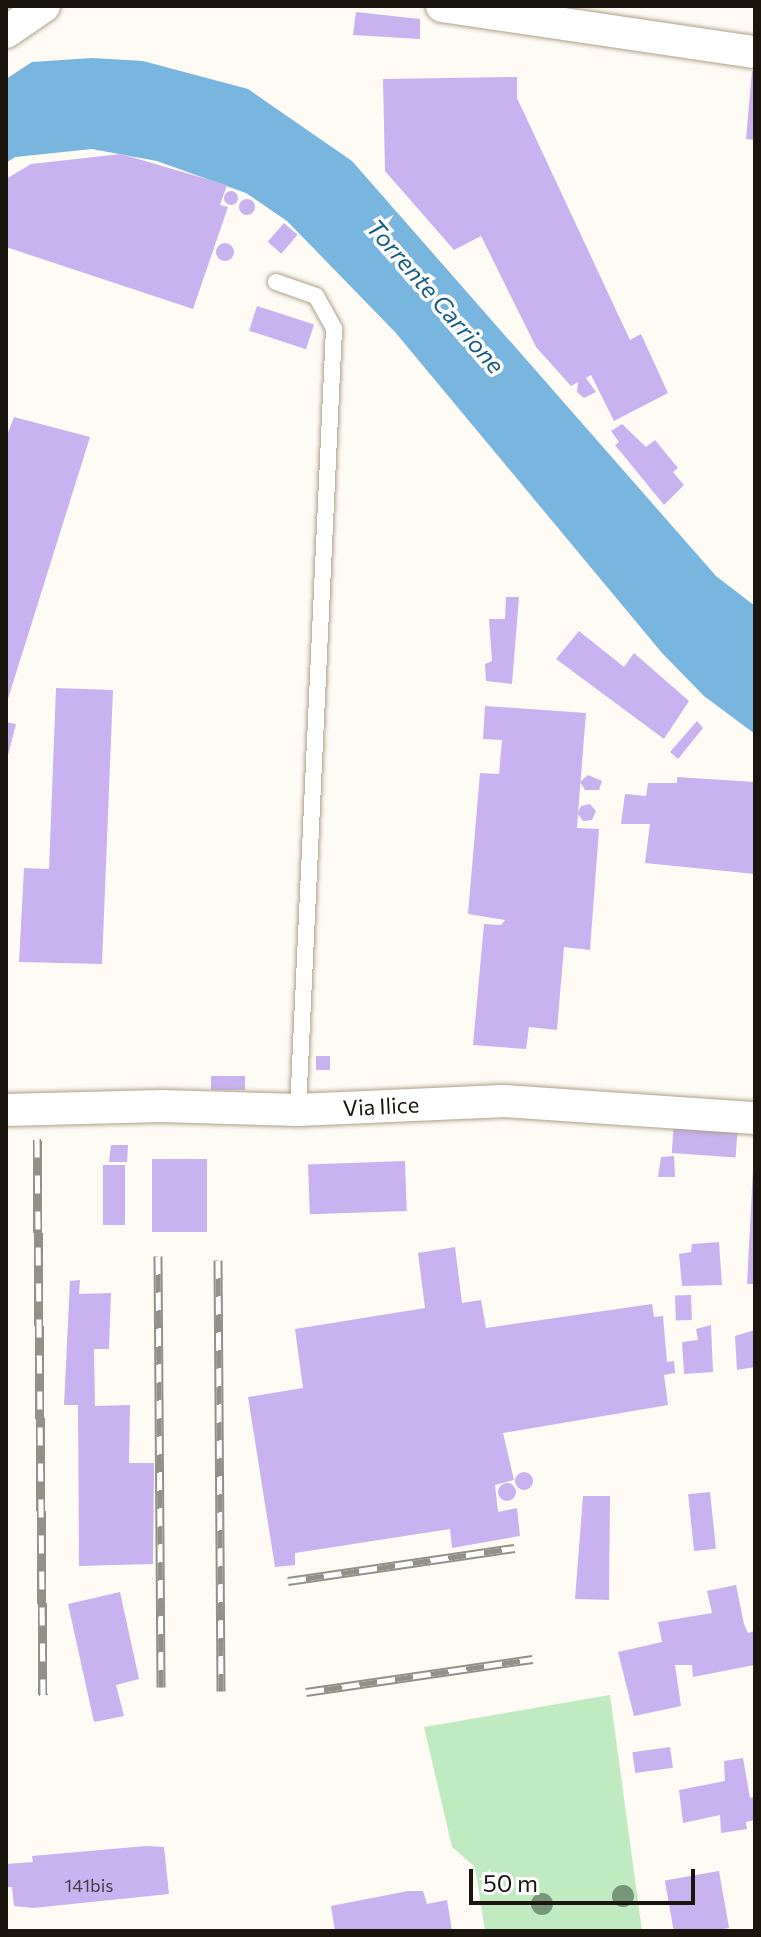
<!DOCTYPE html>
<style>
body{margin:0}
#map{position:relative;width:761px;height:1937px;overflow:hidden;background:#fefbf5;font-family:Commissioner,sans-serif}
div>[style]{position:absolute}
.green>*{inset:0;background:#c0eac0}
.water>*{inset:0;background:#78b5df}
.building>*{inset:0;background:#c8b2ef;transform-origin:0 0}
.round{border-radius:50%}
.roads{filter:drop-shadow(0 0 2px #afa189) drop-shadow(0 0 2px #afa189)}
.service>*{height:16px;margin:-8px;padding:0 8px;transform-origin:8px;border-radius:8px;background:#fff}
.minor>*{height:32px;margin:-16px;padding:0 16px;transform-origin:16px;border-radius:16px;background:#fff}
.rail>*{height:9px;margin-top:-4.5px;transform-origin:0;background:repeating-linear-gradient(90deg,#fff 0 18px,#939088 0 36px);box-sizing:border-box;border-block:2px solid #939088}
.trees>*{width:22px;height:22px;margin:-11px;border-radius:50%;background:#779579}
span{translate:-50% -50%;white-space:nowrap;text-align:center;line-height:1.15;-webkit-text-stroke:7px #fff;paint-order:stroke}
.number-label{font-size:18px;color:#463d46}
.number-label span{-webkit-text-stroke-width:0}
.street-label{font-size:22px;color:#1b160d}
.water-label{font-size:24px;color:#165d85;font-style:italic}
.frame{position:absolute;inset:0;border:8px solid #1b160d;pointer-events:none}
.scale{position:absolute;left:469px;top:1869px;width:226px;height:36px;box-sizing:border-box;border:4px solid #1b160d;border-top:0;padding-left:10px;font-size:24px;line-height:28px;white-space:nowrap;color:#1b160d;-webkit-text-stroke:6px #fff;paint-order:stroke}
</style>
<div id="map">
<div class="green">
<i style="clip-path:polygon(610px 1695px,642px 1931px,485px 1931px,475px 1867px,452px 1847px,424px 1727px)"></i>
</div>
<div class="water">
<i style="clip-path:polygon(92px 58px,143px 61px,248px 89px,352px 161px,716px 576px,755px 606px,755px 734px,704px 696px,662px 653px,395px 332px,287px 221px,246px 193px,157px 161px,92px 149px,15px 157px,6px 163px,6px 79px,32px 62px)"></i>
</div>
<div class="building">
<i style="clip-path:polygon(356px 12px,420px 19px,420px 39px,353px 35px)"></i>
<i style="clip-path:polygon(752px 71px,755px 72px,755px 140px,746px 139px)"></i>
<i style="clip-path:polygon(517px 77px,517px 98px,630px 340px,641px 334px,668px 393px,614px 421px,591px 375px,586px 378px,596px 392px,584px 398px,577px 392px,578px 382px,571px 386px,536px 347px,481px 236px,454px 250px,385px 171px,383px 79px)"></i>
<i style="clip-path:polygon(121px 154px,227px 185px,220px 205px,228px 207px,193px 309px,6px 247px,6px 179px,31px 164px)"></i>
<i class="round" style="left:224px;top:191px;width:14px;height:14px"></i>
<i class="round" style="left:239px;top:199px;width:16px;height:16px"></i>
<i style="left:284px;top:223px;width:18px;height:25px;rotate:41deg"></i>
<i class="round" style="left:216px;top:243px;width:18px;height:18px"></i>
<i style="left:257px;top:306px;width:60px;height:26px;rotate:18deg"></i>
<i style="clip-path:polygon(14px 417px,90px 437px,7px 702px,6px 438px)"></i>
<i style="clip-path:polygon(622px 424px,646px 447px,655px 440px,678px 468px,673px 472px,684px 485px,664px 505px,615px 445px,619px 442px,611px 431px)"></i>
<i style="clip-path:polygon(506px 597px,519px 597px,512px 684px,486px 681px,485px 664px,492px 661px,489px 619px,505px 619px)"></i>
<i style="clip-path:polygon(579px 631px,624px 667px,634px 653px,689px 701px,664px 739px,556px 659px)"></i>
<i style="clip-path:polygon(56px 688px,113px 690px,102px 964px,19px 962px,24px 868px,49px 869px)"></i>
<i style="clip-path:polygon(485px 706px,586px 713px,578px 813px,581px 806px,590px 804px,596px 811px,592px 820px,583px 821px,578px 814px,577px 828px,599px 829px,590px 950px,564px 947px,557px 1030px,529px 1027px,526px 1049px,473px 1045px,484px 924px,501px 925px,505px 920px,468px 914px,480px 773px,499px 774px,502px 740px,483px 739px)"></i>
<i style="clip-path:polygon(697px 721px,703px 728px,678px 759px,670px 752px)"></i>
<i style="clip-path:polygon(6px 722px,16px 724px,7px 759px,6px 759px)"></i>
<i style="clip-path:polygon(588px 775px,602px 781px,599px 790px,585px 790px,580px 782px)"></i>
<i style="clip-path:polygon(677px 777px,755px 782px,755px 874px,645px 863px,650px 824px,621px 824px,625px 794px,646px 796px,648px 783px,677px 783px)"></i>
<i style="left:316px;top:1056px;width:14px;height:14px"></i>
<i style="left:211px;top:1076px;width:34px;height:14px"></i>
<i style="left:674px;top:1121px;width:64px;height:32px;rotate:4deg"></i>
<i style="clip-path:polygon(111px 1145px,128px 1145px,127px 1162px,109px 1162px)"></i>
<i style="clip-path:polygon(674px 1156px,675px 1177px,658px 1177px,661px 1157px)"></i>
<i style="left:152px;top:1159px;width:55px;height:73px"></i>
<i style="left:405px;top:1161px;width:50px;height:97px;rotate:88deg"></i>
<i style="left:103px;top:1165px;width:22px;height:60px"></i>
<i style="clip-path:polygon(753px 1170px,755px 1170px,755px 1284px,747px 1284px)"></i>
<i style="clip-path:polygon(719px 1242px,722px 1285px,682px 1286px,679px 1254px,691px 1252px,692px 1244px)"></i>
<i style="clip-path:polygon(455px 1247px,462px 1303px,481px 1300px,486px 1328px,652px 1304px,654px 1317px,663px 1316px,667px 1362px,674px 1361px,675px 1373px,664px 1375px,668px 1405px,503px 1433px,514px 1480px,495px 1485px,498px 1512px,517px 1508px,520px 1536px,452px 1548px,450px 1529px,295px 1553px,295px 1565px,275px 1567px,248px 1397px,303px 1388px,295px 1329px,425px 1308px,418px 1253px)"></i>
<i style="clip-path:polygon(80px 1280px,79px 1294px,111px 1293px,109px 1349px,94px 1349px,95px 1406px,130px 1405px,129px 1463px,154px 1463px,153px 1564px,79px 1566px,78px 1405px,64px 1405px,70px 1281px)"></i>
<i style="left:691px;top:1295px;width:25px;height:16px;rotate:88deg"></i>
<i style="clip-path:polygon(711px 1325px,713px 1372px,684px 1374px,682px 1342px,698px 1340px,696px 1329px)"></i>
<i style="clip-path:polygon(755px 1330px,755px 1367px,737px 1370px,735px 1336px)"></i>
<i class="round" style="left:515px;top:1472px;width:18px;height:18px"></i>
<i class="round" style="left:498px;top:1483px;width:18px;height:18px"></i>
<i style="left:710px;top:1492px;width:57px;height:22px;rotate:84deg"></i>
<i style="clip-path:polygon(583px 1496px,610px 1496px,609px 1600px,575px 1599px)"></i>
<i style="clip-path:polygon(736px 1585px,744px 1624px,748px 1633px,755px 1631px,754px 1665px,693px 1677px,692px 1665px,675px 1665px,681px 1706px,634px 1716px,618px 1652px,662px 1642px,658px 1622px,712px 1613px,707px 1591px)"></i>
<i style="clip-path:polygon(120px 1592px,139px 1679px,116px 1685px,124px 1716px,94px 1722px,68px 1604px)"></i>
<i style="left:670px;top:1747px;width:21px;height:38px;rotate:82deg"></i>
<i style="clip-path:polygon(743px 1758px,750px 1798px,755px 1796px,755px 1820px,746px 1822px,747px 1829px,721px 1833px,720px 1815px,683px 1823px,679px 1790px,725px 1781px,724px 1761px)"></i>
<i style="clip-path:polygon(146px 1846px,164px 1847px,169px 1894px,33px 1908px,14px 1906px,12px 1887px,6px 1887px,6px 1864px,33px 1862px,32px 1856px)"></i>
<i style="left:719px;top:1871px;width:58px;height:55px;rotate:80deg"></i>
<i style="clip-path:polygon(408px 1891px,423px 1891px,427px 1904px,447px 1900px,452px 1931px,335px 1931px,331px 1906px)"></i>
</div>
<div class="roads">
<div class="service">
<i style="left:276px;top:282px;width:42px;rotate:19.3deg"></i>
<i style="left:316px;top:296px;width:38px;rotate:61deg"></i>
<i style="left:334px;top:329px;width:782px;rotate:92.64deg"></i>
</div>
<div class="minor">
<i style="left:442px;top:6px;width:316px;rotate:8.4deg"></i>
<i style="left:6px;top:32px;width:46px;rotate:-34.4deg"></i>
<i style="left:6px;top:1110px;width:155px;rotate:-1.5deg"></i>
<i style="left:161px;top:1106px;width:137px;rotate:1.7deg"></i>
<i style="left:298px;top:1110px;width:206px;rotate:-2.5deg"></i>
<i style="left:504px;top:1101px;width:252px;rotate:3.9deg"></i>
</div>
</div>
<div class="rail">
<i style="left:37px;top:1139px;width:556px;rotate:89.38deg"></i>
<i style="left:158px;top:1256px;width:431px;rotate:89.6deg"></i>
<i style="left:218px;top:1260px;width:431px;rotate:89.6deg"></i>
<i style="left:288px;top:1581px;width:229px;rotate:-8.3deg"></i>
<i style="left:306px;top:1692px;width:229px;rotate:-8.3deg"></i>
</div>
<div class="trees">
<i style="left:623px;top:1896px"></i>
<i style="left:542px;top:1904px"></i>
</div>
<div class="number-label">
<span style="left:89px;top:1885px">141bis</span>
</div>
<div class="street-label">
<span style="left:381px;top:1106px;rotate:-3deg">Via Ilice</span>
</div>
<div class="water-label">
<span style="left:436px;top:296px;rotate:49deg">Torrente Carrione</span>
</div>
<div class="frame"></div>
<div class="scale">50 m</div>
</div>
